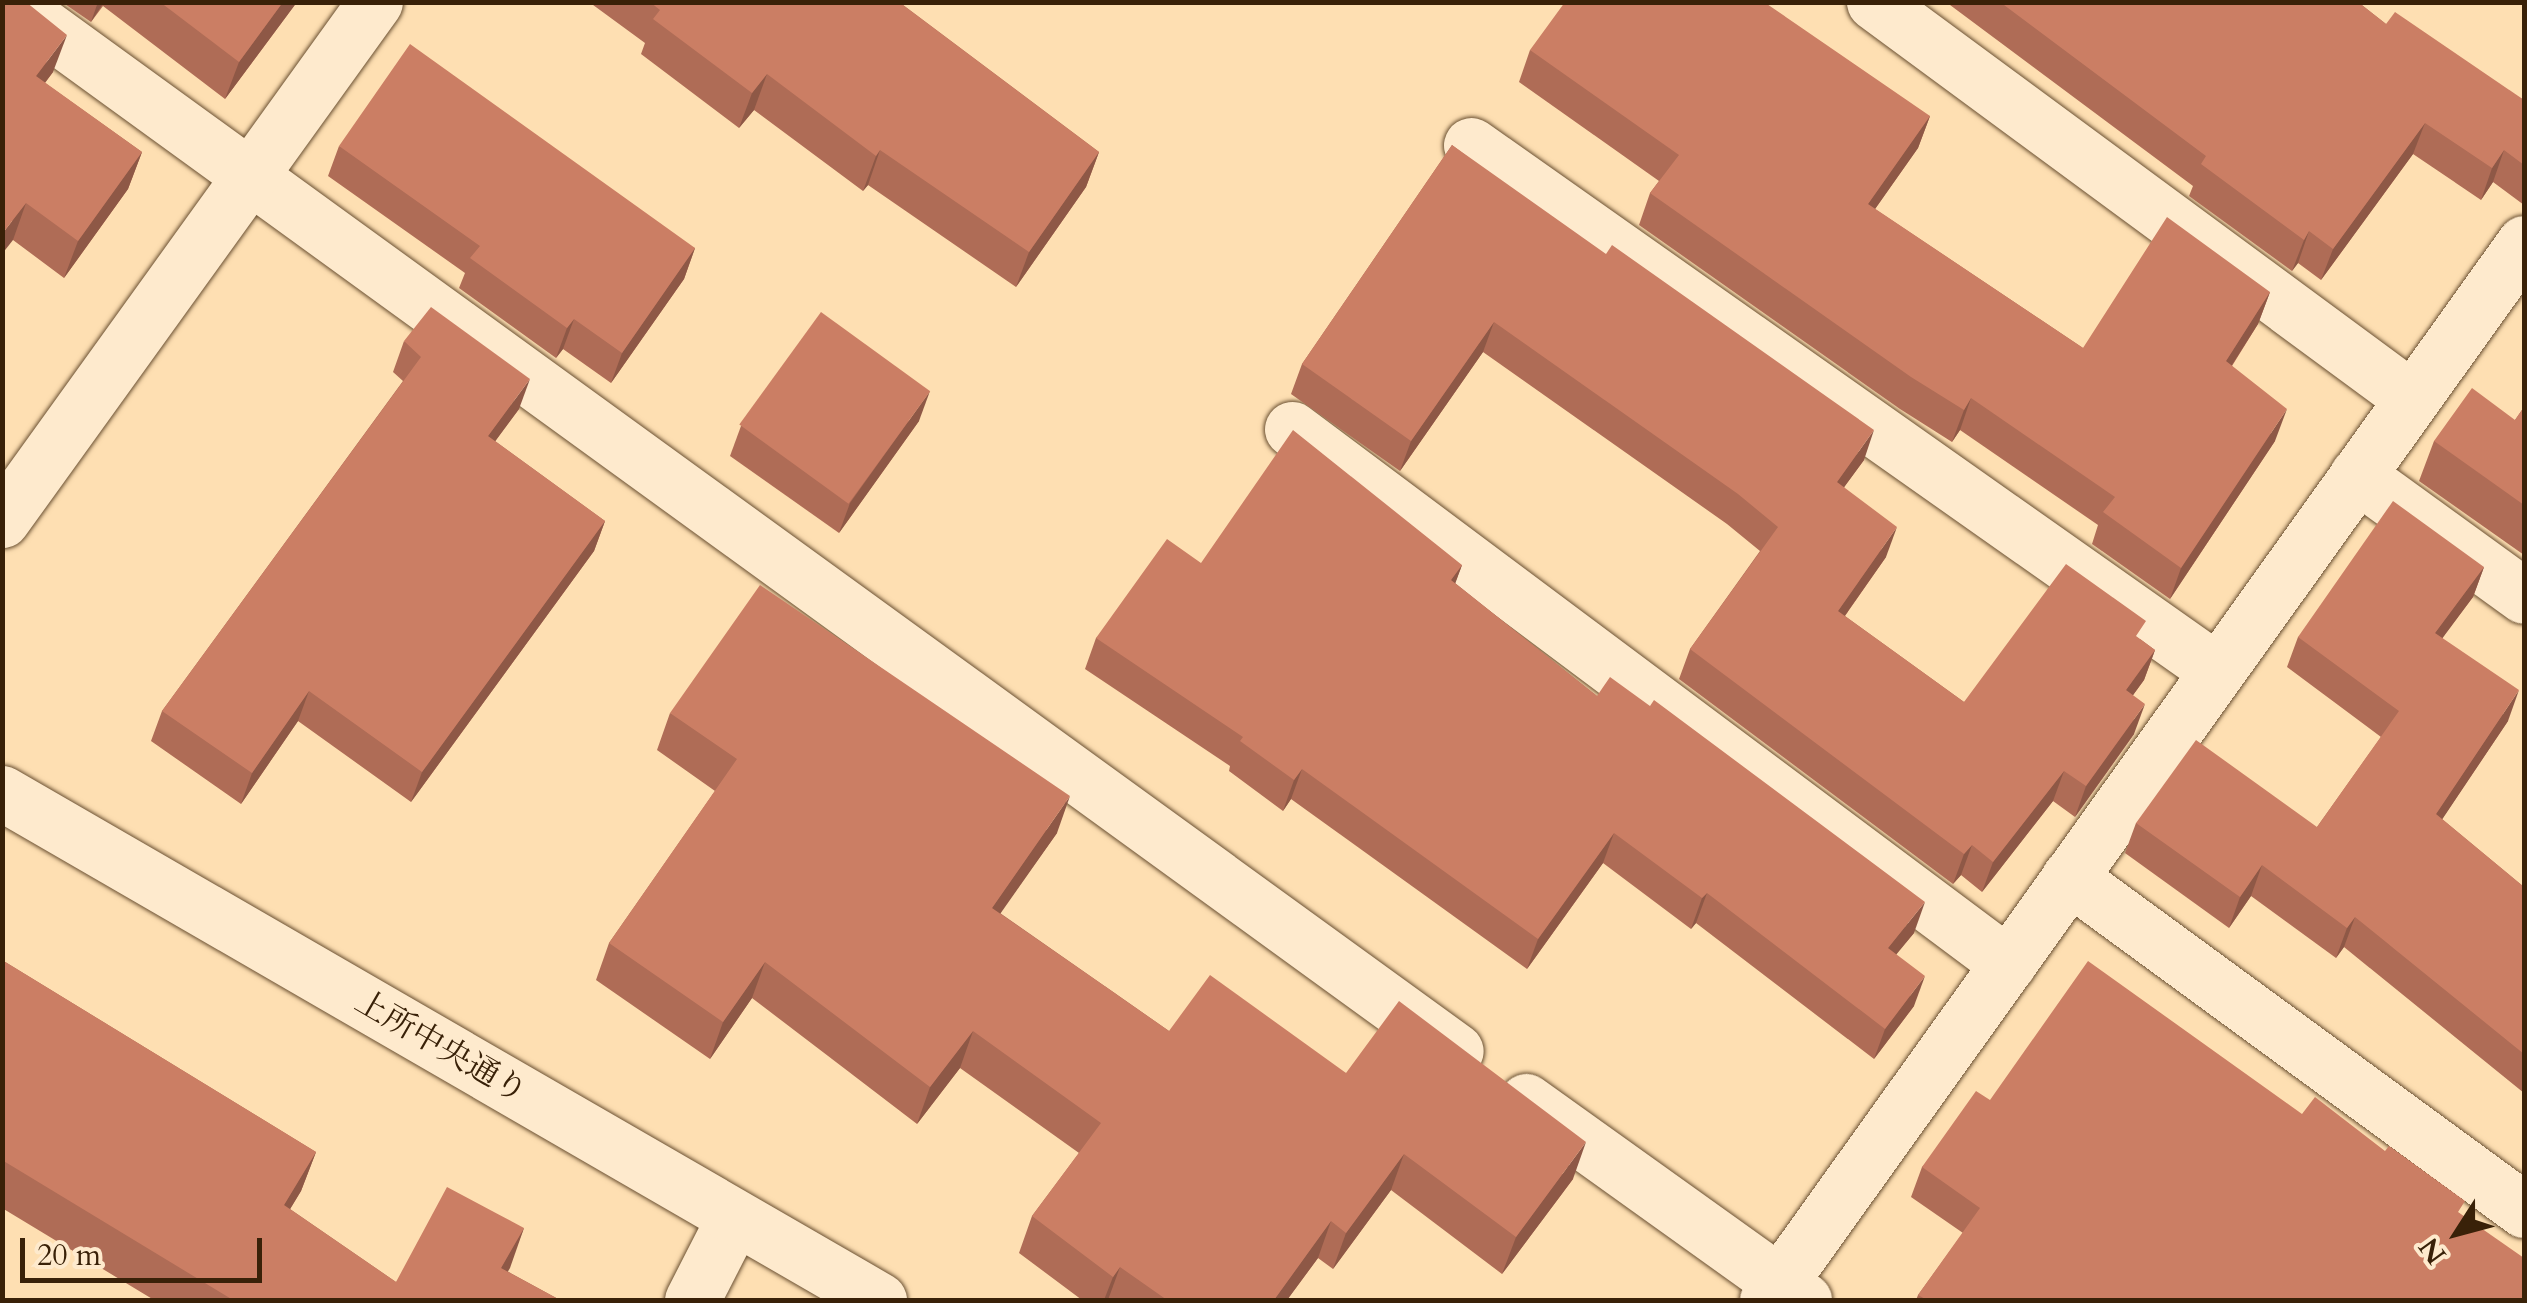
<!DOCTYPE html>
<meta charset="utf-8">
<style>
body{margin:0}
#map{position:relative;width:2527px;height:1303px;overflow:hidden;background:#fedfb2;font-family:Cardo,"Noto Serif JP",serif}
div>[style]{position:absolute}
.roads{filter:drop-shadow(0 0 2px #6a5032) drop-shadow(0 0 2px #6a5032)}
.street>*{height:55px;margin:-27.5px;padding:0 27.5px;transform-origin:27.5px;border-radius:27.5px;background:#feeacd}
.secondary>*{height:55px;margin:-27.5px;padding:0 27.5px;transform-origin:27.5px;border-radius:27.5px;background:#feeacd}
.wall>*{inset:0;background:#af6c56}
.shaded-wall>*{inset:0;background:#8e5846}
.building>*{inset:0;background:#cb7e64;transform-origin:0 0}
span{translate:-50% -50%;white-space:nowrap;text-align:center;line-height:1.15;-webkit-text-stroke:8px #feeacd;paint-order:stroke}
.street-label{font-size:32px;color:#392108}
.frame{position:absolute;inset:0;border:5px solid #392108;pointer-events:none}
.north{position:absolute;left:2407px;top:1183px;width:100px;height:100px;-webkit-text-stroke:8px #feeacd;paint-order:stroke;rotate:234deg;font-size:28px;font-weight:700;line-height:40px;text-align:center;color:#392108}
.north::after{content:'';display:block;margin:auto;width:35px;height:45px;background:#392108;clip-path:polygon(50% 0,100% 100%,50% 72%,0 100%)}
.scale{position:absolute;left:20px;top:1238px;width:242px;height:45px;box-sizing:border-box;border:5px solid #392108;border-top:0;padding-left:12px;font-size:30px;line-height:35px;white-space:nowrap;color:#392108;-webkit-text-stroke:8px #feeacd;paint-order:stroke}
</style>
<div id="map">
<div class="roads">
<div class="street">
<i style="left:10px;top:2px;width:1786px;rotate:35.96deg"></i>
<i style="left:1874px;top:2px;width:666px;rotate:36.39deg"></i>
<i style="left:1471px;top:145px;width:911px;rotate:35.17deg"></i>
<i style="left:1292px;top:429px;width:894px;rotate:36.77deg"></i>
<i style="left:2357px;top:475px;width:206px;rotate:35.9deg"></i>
<i style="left:2px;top:520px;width:638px;rotate:-54.24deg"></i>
<i style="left:2069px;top:877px;width:564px;rotate:36.2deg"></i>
<i style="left:1526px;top:1101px;width:342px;rotate:35.6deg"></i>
<i style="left:692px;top:1300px;width:92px;rotate:-62.9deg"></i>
<i style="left:1767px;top:1300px;width:1300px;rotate:-54.39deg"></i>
</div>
<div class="secondary">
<i style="left:2px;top:793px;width:1013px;rotate:30.03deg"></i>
</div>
</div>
<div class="wall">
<i style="clip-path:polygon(2px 2px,53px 72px,45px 83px,142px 152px,128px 189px,64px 278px,13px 240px)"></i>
<i style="clip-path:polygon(62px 2px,297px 2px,225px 99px,103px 6px,91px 22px)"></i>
<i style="clip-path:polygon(589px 2px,899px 2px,1099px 152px,1086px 187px,1016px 287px,868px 185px,863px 191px,754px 110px,739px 128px,641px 54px,645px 43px)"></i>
<i style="clip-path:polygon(1946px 2px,2358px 2px,2386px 24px,2524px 100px,2524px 205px,2493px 182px,2481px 200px,2413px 154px,2321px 280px,2298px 263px,2292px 271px,2189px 196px,2193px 186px)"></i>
<i style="clip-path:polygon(1530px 50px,1930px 116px,1918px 148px,1875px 209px,2083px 348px,2270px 292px,2258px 324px,2232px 366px,2275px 441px,2170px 599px,2092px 544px,2098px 525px,1960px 430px,1952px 442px,1900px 409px,1639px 225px,1650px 193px,1659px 181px,1519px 82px)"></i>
<i style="clip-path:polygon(1452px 145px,1864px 460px,1844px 487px,1886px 557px,1845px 616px,1964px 702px,2140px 639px,2155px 650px,2144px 680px,2133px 695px,2134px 734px,2075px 817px,2053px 801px,1982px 892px,1961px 875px,1953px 884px,1679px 679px,1690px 649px,1760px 551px,1727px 524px,1483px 352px,1400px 471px,1291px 394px,1302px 364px)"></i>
<i style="clip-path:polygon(339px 146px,695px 248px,684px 279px,611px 383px,563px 349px,556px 358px,459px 288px,465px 273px,328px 176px)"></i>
<i style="clip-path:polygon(404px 341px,519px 409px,495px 441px,605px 521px,594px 551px,411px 802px,298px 721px,241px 804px,151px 741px,162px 711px,403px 381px,393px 372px)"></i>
<i style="clip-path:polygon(2524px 407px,2524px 555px,2419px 481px,2434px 441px,2515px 420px)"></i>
<i style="clip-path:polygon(919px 421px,839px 533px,730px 456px,741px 426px)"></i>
<i style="clip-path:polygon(1201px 563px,1462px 565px,1455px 583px,1597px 696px,1914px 933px,1896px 954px,1914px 1006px,1874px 1059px,1696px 923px,1691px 929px,1603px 863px,1527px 969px,1291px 799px,1283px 811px,1229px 771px,1230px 766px,1085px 669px,1096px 638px)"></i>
<i style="clip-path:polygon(2484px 567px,2473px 597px,2442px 638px,2508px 721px,2442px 819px,2524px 887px,2524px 1093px,2344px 947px,2336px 958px,2251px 896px,2229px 928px,2125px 853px,2136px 823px,2317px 827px,2381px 737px,2287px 667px,2298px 637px)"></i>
<i style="clip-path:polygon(670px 713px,1057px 833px,1000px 913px,1169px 1031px,1346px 1073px,1573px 1179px,1502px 1274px,1391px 1190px,1333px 1269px,1318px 1258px,1287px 1300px,1082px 1300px,1019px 1253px,1032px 1216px,1079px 1153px,960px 1068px,917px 1124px,752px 998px,710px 1059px,596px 980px,609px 943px,715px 791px,657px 750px)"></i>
<i style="clip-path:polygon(2px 960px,316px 1152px,301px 1191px,290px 1209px,396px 1282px,524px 1228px,507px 1271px,560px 1300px,154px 1300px,2px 1208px)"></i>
<i style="clip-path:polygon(1990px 1100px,2302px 1114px,2460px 1214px,2524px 1300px,1916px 1300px,1918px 1295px,1963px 1233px,1911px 1197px,1922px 1167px)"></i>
</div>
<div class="shaded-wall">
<i style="clip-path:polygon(98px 2px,104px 2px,91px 22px)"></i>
<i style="clip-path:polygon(283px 2px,297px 2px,225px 99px,239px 62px)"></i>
<i style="clip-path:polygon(67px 35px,53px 72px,22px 113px,36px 76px)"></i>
<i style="clip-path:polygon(767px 74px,754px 110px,739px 128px,752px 93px)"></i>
<i style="clip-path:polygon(1930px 116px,1918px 148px,1856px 236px,1868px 204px)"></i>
<i style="clip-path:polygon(2425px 123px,2413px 154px,2321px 280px,2333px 249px)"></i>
<i style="clip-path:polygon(880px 150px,868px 185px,863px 191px,876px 156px)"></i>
<i style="clip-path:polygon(2504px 150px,2493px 182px,2481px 200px,2492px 168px)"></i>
<i style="clip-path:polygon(142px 152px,128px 189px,64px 278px,78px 241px)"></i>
<i style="clip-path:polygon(1099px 152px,1086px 187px,1016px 287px,1029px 252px)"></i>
<i style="clip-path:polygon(26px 203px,13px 240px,2px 254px,2px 234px)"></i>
<i style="clip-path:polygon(2309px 231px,2298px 263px,2292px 271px,2304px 240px)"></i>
<i style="clip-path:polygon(695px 248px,684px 279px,611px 383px,622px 353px)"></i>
<i style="clip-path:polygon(2270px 292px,2258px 324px,2214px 393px,2226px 361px)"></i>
<i style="clip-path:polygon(574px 319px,563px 349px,556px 358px,567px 328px)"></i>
<i style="clip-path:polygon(1494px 322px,1483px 352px,1400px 471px,1411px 441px)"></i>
<i style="clip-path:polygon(530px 379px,519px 409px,477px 466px,488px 436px)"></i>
<i style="clip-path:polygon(930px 391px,919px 421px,839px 533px,850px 503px)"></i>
<i style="clip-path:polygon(1971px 398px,1960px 430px,1952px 442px,1964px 410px)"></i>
<i style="clip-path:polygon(2287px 409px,2275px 441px,2170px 599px,2181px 568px)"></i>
<i style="clip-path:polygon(1874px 430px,1864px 460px,1826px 512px,1837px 482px)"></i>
<i style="clip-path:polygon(605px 521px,594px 551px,411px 802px,422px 772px)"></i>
<i style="clip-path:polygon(1897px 527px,1886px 557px,1827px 641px,1838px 611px)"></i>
<i style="clip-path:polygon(1462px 565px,1451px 595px,1451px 580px)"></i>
<i style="clip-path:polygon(2484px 567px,2473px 597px,2424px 663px,2435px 633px)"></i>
<i style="clip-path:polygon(2155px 650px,2144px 680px,2115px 720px,2126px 690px)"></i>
<i style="clip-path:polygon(2519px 690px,2508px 721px,2425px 845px,2436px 814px)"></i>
<i style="clip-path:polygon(309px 691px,298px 721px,241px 804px,252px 773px)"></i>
<i style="clip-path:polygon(2145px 704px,2134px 734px,2075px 817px,2086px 786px)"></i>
<i style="clip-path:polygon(1302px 769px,1291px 799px,1283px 811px,1294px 780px)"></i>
<i style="clip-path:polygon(2064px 771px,2053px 801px,1982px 892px,1993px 862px)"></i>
<i style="clip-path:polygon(1070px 796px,1057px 833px,979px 944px,992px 908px)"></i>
<i style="clip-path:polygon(1614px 833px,1603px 863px,1527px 969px,1538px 939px)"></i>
<i style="clip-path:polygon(1972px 845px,1961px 875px,1953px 884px,1964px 854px)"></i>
<i style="clip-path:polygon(2262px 865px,2251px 896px,2229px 928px,2240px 897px)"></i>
<i style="clip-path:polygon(1707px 893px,1696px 923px,1691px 929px,1702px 898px)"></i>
<i style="clip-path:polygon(1925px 902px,1914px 933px,1877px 978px,1888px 948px)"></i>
<i style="clip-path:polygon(2355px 917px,2344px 947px,2336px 958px,2347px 928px)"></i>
<i style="clip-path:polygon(765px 962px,752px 998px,710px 1059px,723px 1022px)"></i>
<i style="clip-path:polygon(1925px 976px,1914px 1006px,1874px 1059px,1885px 1029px)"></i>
<i style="clip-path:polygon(973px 1031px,960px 1068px,917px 1124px,930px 1087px)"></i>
<i style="clip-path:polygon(1586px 1142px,1573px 1179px,1502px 1274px,1516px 1237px)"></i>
<i style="clip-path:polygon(316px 1152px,301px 1191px,269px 1244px,284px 1205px)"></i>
<i style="clip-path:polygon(1404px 1154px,1391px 1190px,1333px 1269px,1346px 1233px)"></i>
<i style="clip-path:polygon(1331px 1221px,1318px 1258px,1287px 1300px,1274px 1300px)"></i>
<i style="clip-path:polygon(524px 1228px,510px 1268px,491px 1300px,501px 1268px)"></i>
<i style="clip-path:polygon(1120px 1267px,1108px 1300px,1104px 1300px,1113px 1277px)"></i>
</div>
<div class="building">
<i style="clip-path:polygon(2px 2px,26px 2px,67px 35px,36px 76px,142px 152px,78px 241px,26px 203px,2px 234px)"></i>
<i style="clip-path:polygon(160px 2px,283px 2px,239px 62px)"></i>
<i style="clip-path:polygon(650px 2px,899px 2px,1099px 152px,1029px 252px,880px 150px,876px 156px,767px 74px,752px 93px,653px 19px,660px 10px)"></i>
<i style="clip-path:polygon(1565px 2px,1764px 2px,1930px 116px,1868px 204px,2083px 348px,2167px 217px,2270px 292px,2226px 361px,2287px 409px,2181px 568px,2103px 512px,2115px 497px,1971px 398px,1964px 410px,1911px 377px,1650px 193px,1679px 155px,1530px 50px)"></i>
<i style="clip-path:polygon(2000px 2px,2358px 2px,2386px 24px,2395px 12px,2524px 100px,2524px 165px,2504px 150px,2492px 168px,2425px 123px,2333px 249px,2309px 231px,2304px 240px,2201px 164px,2206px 156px)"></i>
<i style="clip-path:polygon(410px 44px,695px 248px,622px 353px,574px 319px,567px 328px,470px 258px,480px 246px,339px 146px)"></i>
<i style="clip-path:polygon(1452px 145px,1606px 254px,1612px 245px,1874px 430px,1837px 482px,1897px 527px,1838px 611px,1964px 702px,2066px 564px,2146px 621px,2136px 636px,2155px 650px,2126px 690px,2145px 704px,2086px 786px,2064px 771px,1993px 862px,1972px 845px,1964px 854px,1690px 649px,1778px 527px,1738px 494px,1494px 322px,1411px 441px,1302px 364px)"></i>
<i style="clip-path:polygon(431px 307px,530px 379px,488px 436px,605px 521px,422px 772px,309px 691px,252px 773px,162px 711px,421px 357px,404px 341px)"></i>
<i style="left:821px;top:312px;width:135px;height:139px;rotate:36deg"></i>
<i style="clip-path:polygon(2472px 388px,2515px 420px,2524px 407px,2524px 505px,2434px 441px)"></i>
<i style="clip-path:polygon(1293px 430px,1462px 565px,1451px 580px,1597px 696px,1610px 677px,1650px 706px,1654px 700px,1925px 902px,1888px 948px,1925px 976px,1885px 1029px,1707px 893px,1702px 898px,1614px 833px,1538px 939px,1302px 769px,1294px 780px,1240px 741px,1243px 737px,1096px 638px,1167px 539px,1201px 563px)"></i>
<i style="clip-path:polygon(2393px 501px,2484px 567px,2435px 633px,2519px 690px,2436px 814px,2524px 887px,2524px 1054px,2355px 917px,2347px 928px,2262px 865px,2240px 897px,2136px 823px,2196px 740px,2317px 827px,2399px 711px,2298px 637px)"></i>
<i style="clip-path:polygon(760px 585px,1070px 796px,992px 908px,1169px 1031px,1210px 975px,1346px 1073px,1399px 1001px,1586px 1142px,1516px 1237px,1404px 1154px,1346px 1233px,1331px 1221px,1274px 1300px,1167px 1300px,1120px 1267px,1113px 1277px,1032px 1216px,1101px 1123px,973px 1031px,930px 1087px,765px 962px,723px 1022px,609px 943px,737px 759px,670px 713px)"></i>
<i style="clip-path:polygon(2px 960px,316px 1152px,284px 1205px,396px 1282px,447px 1187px,524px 1228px,501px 1268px,560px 1300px,233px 1300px,2px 1160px)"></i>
<i style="clip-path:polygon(2088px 961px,2302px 1114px,2315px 1097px,2385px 1151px,2389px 1146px,2465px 1201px,2458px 1212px,2524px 1258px,2524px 1300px,1927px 1300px,1918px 1295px,1980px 1208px,1922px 1167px,1976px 1091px,1990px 1100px)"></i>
</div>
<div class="street-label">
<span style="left:441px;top:1047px;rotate:30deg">上所中央通り</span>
</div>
<div class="frame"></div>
<div class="north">N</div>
<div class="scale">20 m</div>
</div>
